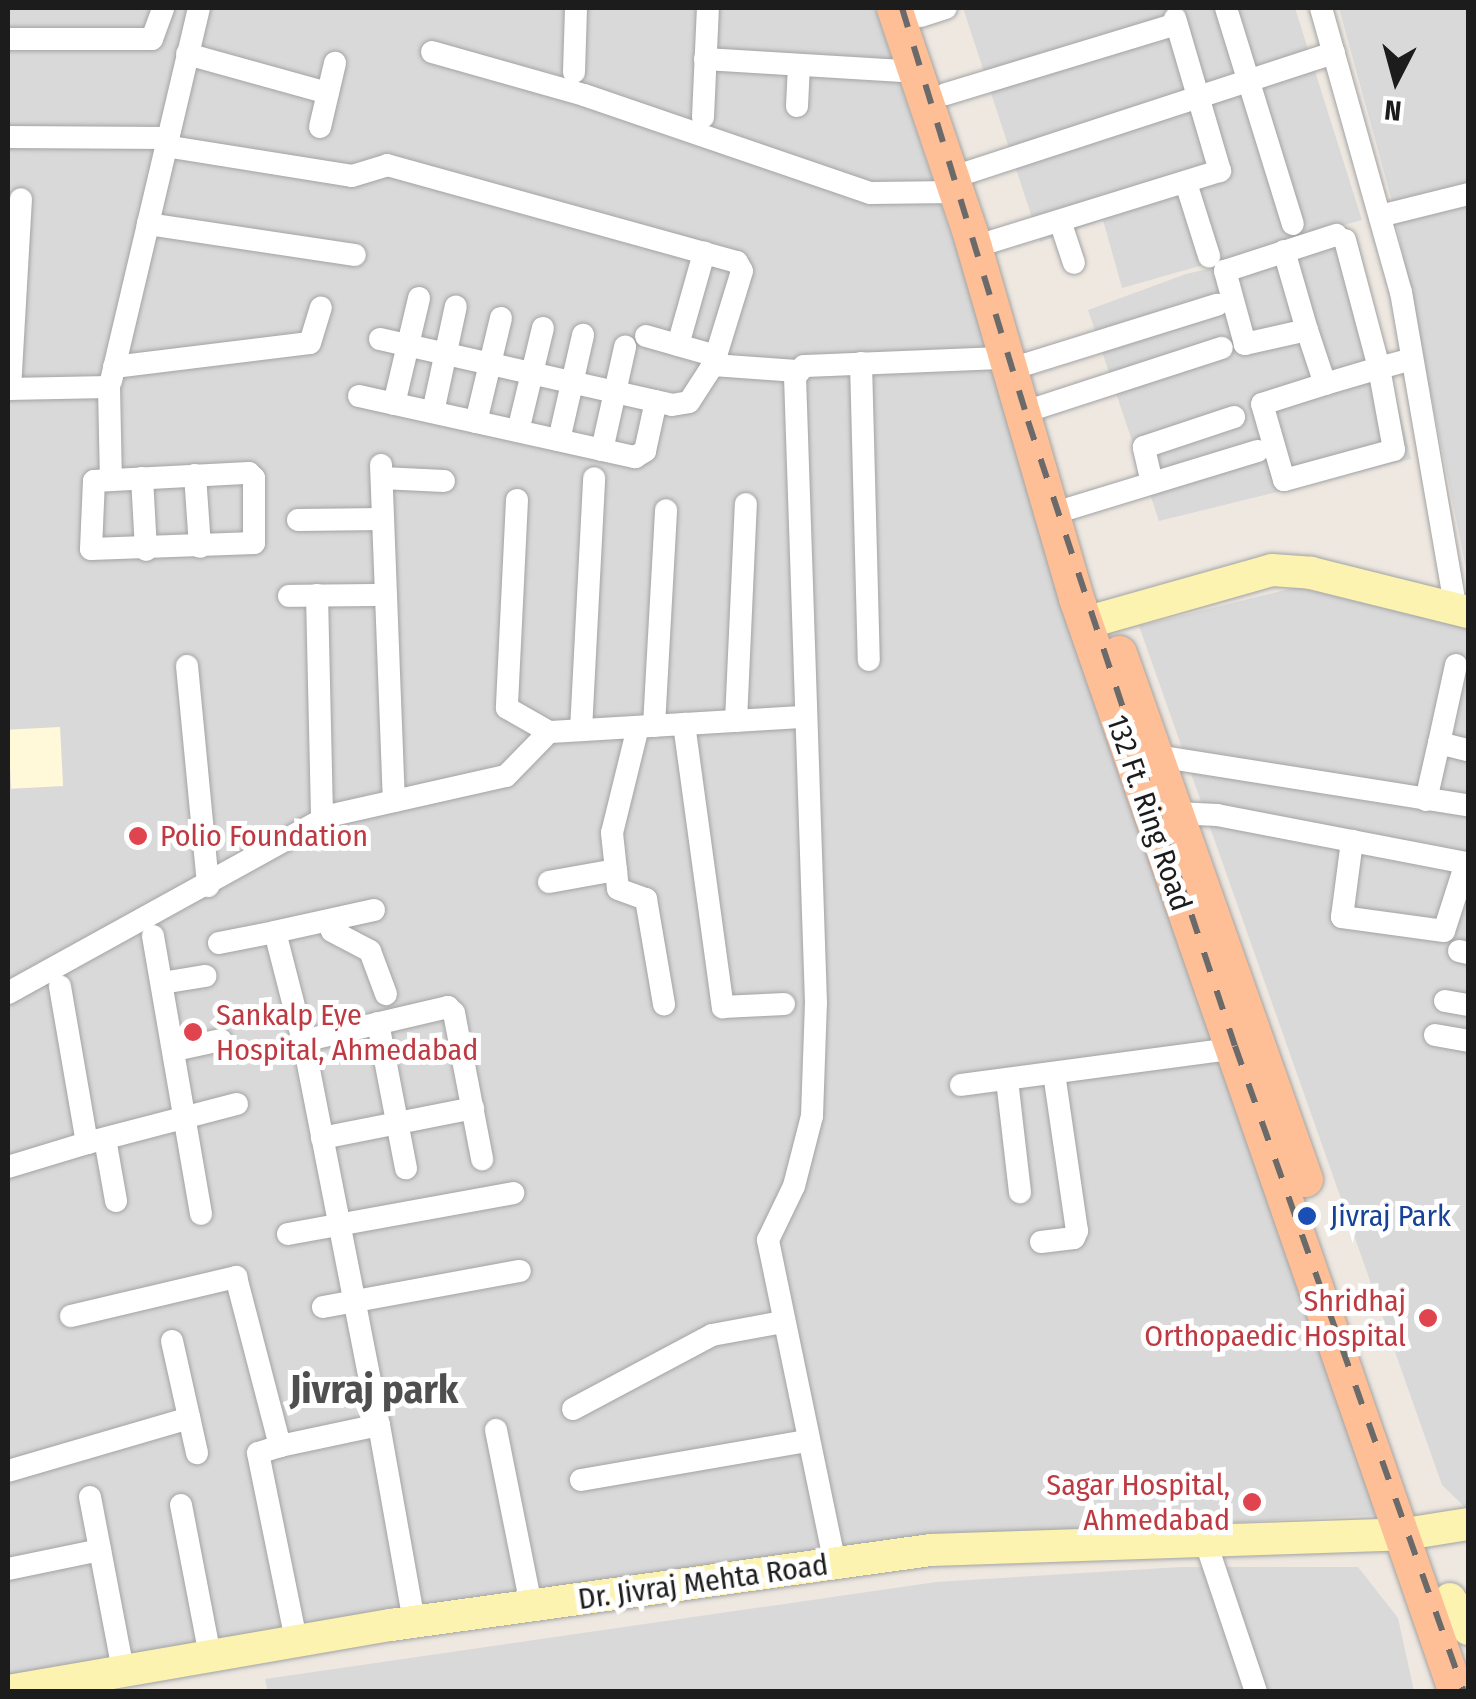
<!DOCTYPE html>
<style>
body{margin:0}
#map{position:relative;width:1476px;height:1699px;overflow:hidden;background:#eee8e1;font-family:"Fira Sans Condensed",sans-serif}
div>[style]{position:absolute}
.residential>*{inset:0;background:#dad9d9}
.education>*{inset:0;background:#fff9da;transform-origin:0 0}
.roads{filter:drop-shadow(0 0 2px #a3a3a3) drop-shadow(0 0 2px #a3a3a3)}
.street>*{height:22px;margin:-11px;padding:0 11px;transform-origin:11px;border-radius:11px;background:#fff}
.secondary>*{height:32px;margin:-16px;padding:0 16px;transform-origin:16px;border-radius:16px;background:#fdf3b1}
.primary>*{height:35px;margin:-17.5px;padding:0 17.5px;transform-origin:17.5px;border-radius:17.5px;background:#ffbf96}
.rail>*{height:6px;margin-top:-3px;transform-origin:0;background:repeating-linear-gradient(90deg,#6a6a6a 0 20px,transparent 0 40px)}
.dots>*{width:28px;height:28px;translate:-50% -50%;box-sizing:border-box;border:5px solid #fff;border-radius:50%}
span{translate:-50% -50%;white-space:nowrap;text-align:center;line-height:1.15;-webkit-text-stroke:10px #fff;paint-order:stroke}
.street-label{font-size:30px;color:#1c1c1c}
.health-label{font-size:30px;color:#be3a42}
.left{translate:0 -50%;text-align:left}
.right{translate:-100% -50%;text-align:right}
.transit-label{font-size:30px;color:#164399}
.district-label{font-size:40px;color:#4f4f4f;font-weight:700}
.frame{position:absolute;inset:0;border:10px solid #1c1c1c;pointer-events:none}
.north{position:absolute;left:1346px;top:30px;width:100px;height:100px;-webkit-text-stroke:8px #fff;paint-order:stroke;rotate:186deg;font-size:28px;font-weight:700;line-height:40px;text-align:center;color:#1c1c1c}
.north::after{content:'';display:block;margin:auto;width:35px;height:45px;background:#1c1c1c;clip-path:polygon(50% 0,100% 100%,50% 72%,0 100%)}
</style>
<div id="map">
<div class="residential">
<i style="clip-path:polygon(8px 8px,875px 8px,1370px 1482px,1374px 1515px,1114px 1529px,8px 1676px)"></i>
<i style="clip-path:polygon(963px 8px,1295px 8px,1362px 220px,1122px 288px,1103px 220px,1040px 242px)"></i>
<i style="clip-path:polygon(1339px 8px,1468px 8px,1468px 578px,1392px 201px)"></i>
<i style="clip-path:polygon(1356px 235px,1411px 459px,1159px 521px,1088px 310px,1186px 274px)"></i>
<i style="clip-path:polygon(1297px 587px,1468px 628px,1468px 1510px,1442px 1485px,1139px 626px)"></i>
<i style="clip-path:polygon(1181px 1567px,1358px 1567px,1398px 1618px,1414px 1691px,268px 1692px,265px 1679px,936px 1582px)"></i>
</div>
<div class="education">
<i style="left:60px;top:727px;width:59px;height:52px;rotate:87deg"></i>
</div>
<div class="roads">
<div class="street">
<i style="left:199px;top:8px;width:222px;rotate:103.3deg"></i>
<i style="left:148px;top:224px;width:209px;rotate:8.5deg"></i>
<i style="left:1226px;top:8px;width:226px;rotate:72.8deg"></i>
<i style="left:1321px;top:8px;width:295px;rotate:74.3deg"></i>
<i style="left:1401px;top:292px;width:322px;rotate:80.2deg"></i>
<i style="left:921px;top:16px;width:26px;rotate:-18deg"></i>
<i style="left:8px;top:39px;width:144px"></i>
<i style="left:152px;top:39px;width:33px;rotate:-70deg"></i>
<i style="left:432px;top:52px;width:158px;rotate:15.8deg"></i>
<i style="left:584px;top:95px;width:302px;rotate:18.9deg"></i>
<i style="left:870px;top:193px;width:86px;rotate:-0.7deg"></i>
<i style="left:187px;top:54px;width:146px;rotate:15.5deg"></i>
<i style="left:705px;top:59px;width:210px;rotate:3.5deg"></i>
<i style="left:574px;top:72px;width:64px;rotate:-88.2deg"></i>
<i style="left:946px;top:94px;width:240px;rotate:-16.9deg"></i>
<i style="left:797px;top:106px;width:41px;rotate:-87.2deg"></i>
<i style="left:703px;top:117px;width:109px;rotate:-87.4deg"></i>
<i style="left:320px;top:127px;width:66px;rotate:-76.8deg"></i>
<i style="left:8px;top:137px;width:159px;rotate:0.4deg"></i>
<i style="left:165px;top:146px;width:189px;rotate:9.1deg"></i>
<i style="left:352px;top:176px;width:37px;rotate:-17deg"></i>
<i style="left:387px;top:165px;width:363px;rotate:15.5deg"></i>
<i style="left:737px;top:262px;width:10px;rotate:61deg"></i>
<i style="left:742px;top:271px;width:98px;rotate:107.1deg"></i>
<i style="left:969px;top:172px;width:384px;rotate:-18.1deg"></i>
<i style="left:1186px;top:183px;width:77px;rotate:72.5deg"></i>
<i style="left:1380px;top:216px;width:91px;rotate:-14deg"></i>
<i style="left:1060px;top:221px;width:44px;rotate:71.6deg"></i>
<i style="left:1345px;top:240px;width:132px;rotate:75.1deg"></i>
<i style="left:1379px;top:368px;width:83px;rotate:79.6deg"></i>
<i style="left:1394px;top:450px;width:114px;rotate:164.7deg"></i>
<i style="left:1284px;top:480px;width:79px;rotate:-106.1deg"></i>
<i style="left:1262px;top:404px;width:66px;rotate:-17.6deg"></i>
<i style="left:1325px;top:384px;width:56px;rotate:-16.5deg"></i>
<i style="left:1379px;top:368px;width:34px;rotate:-15deg"></i>
<i style="left:990px;top:242px;width:241px;rotate:-17.2deg"></i>
<i style="left:1220px;top:171px;width:159px;rotate:-106.4deg"></i>
<i style="left:1284px;top:251px;width:82px;rotate:73.8deg"></i>
<i style="left:646px;top:336px;width:73px;rotate:15.9deg"></i>
<i style="left:380px;top:339px;width:299px;rotate:12.7deg"></i>
<i style="left:672px;top:405px;width:17px;rotate:-10deg"></i>
<i style="left:689px;top:402px;width:44px;rotate:-57deg"></i>
<i style="left:713px;top:365px;width:84px;rotate:4.1deg"></i>
<i style="left:678px;top:345px;width:96px;rotate:-74.2deg"></i>
<i style="left:861px;top:363px;width:297px;rotate:88.5deg"></i>
<i style="left:1027px;top:364px;width:199px;rotate:-17.3deg"></i>
<i style="left:114px;top:367px;width:197px;rotate:-7deg"></i>
<i style="left:310px;top:343px;width:37px;rotate:-73deg"></i>
<i style="left:111px;top:381px;width:161px;rotate:-76.7deg"></i>
<i style="left:1325px;top:384px;width:57px;rotate:-108.4deg"></i>
<i style="left:1307px;top:330px;width:64px;rotate:167.3deg"></i>
<i style="left:1245px;top:344px;width:76px;rotate:-105.3deg"></i>
<i style="left:1225px;top:271px;width:117px;rotate:-18deg"></i>
<i style="left:8px;top:389px;width:101px;rotate:-1.1deg"></i>
<i style="left:109px;top:387px;width:93px;rotate:88.8deg"></i>
<i style="left:10px;top:389px;width:190px;rotate:-86.7deg"></i>
<i style="left:359px;top:396px;width:283px;rotate:12.5deg"></i>
<i style="left:635px;top:457px;width:12px;rotate:-31deg"></i>
<i style="left:645px;top:451px;width:51px;rotate:-77.6deg"></i>
<i style="left:394px;top:404px;width:109px;rotate:-76.7deg"></i>
<i style="left:1040px;top:407px;width:191px;rotate:-18deg"></i>
<i style="left:433px;top:412px;width:108px;rotate:-77.8deg"></i>
<i style="left:476px;top:422px;width:107px;rotate:-76.5deg"></i>
<i style="left:518px;top:431px;width:106px;rotate:-76.4deg"></i>
<i style="left:559px;top:440px;width:108px;rotate:-77.1deg"></i>
<i style="left:602px;top:450px;width:106px;rotate:-77.4deg"></i>
<i style="left:381px;top:465px;width:336px;rotate:87.8deg"></i>
<i style="left:249px;top:473px;width:7px;rotate:45deg"></i>
<i style="left:254px;top:478px;width:65px;rotate:90deg"></i>
<i style="left:254px;top:543px;width:163px;rotate:177.9deg"></i>
<i style="left:91px;top:549px;width:68px;rotate:-87.5deg"></i>
<i style="left:94px;top:481px;width:155px;rotate:-3deg"></i>
<i style="left:195px;top:475px;width:72px;rotate:86deg"></i>
<i style="left:142px;top:478px;width:72px;rotate:86.8deg"></i>
<i style="left:382px;top:478px;width:62px;rotate:2.8deg"></i>
<i style="left:1152px;top:483px;width:37px;rotate:-103deg"></i>
<i style="left:1144px;top:447px;width:95px;rotate:-18.4deg"></i>
<i style="left:517px;top:500px;width:208px;rotate:92.8deg"></i>
<i style="left:507px;top:708px;width:48px;rotate:29.7deg"></i>
<i style="left:1071px;top:508px;width:195px;rotate:-17deg"></i>
<i style="left:298px;top:520px;width:85px;rotate:-0.7deg"></i>
<i style="left:317px;top:595px;width:224px;rotate:88.7deg"></i>
<i style="left:289px;top:596px;width:97px;rotate:-0.6deg"></i>
<i style="left:1456px;top:665px;width:80px;rotate:102.3deg"></i>
<i style="left:1439px;top:743px;width:30px;rotate:14deg"></i>
<i style="left:187px;top:666px;width:221px;rotate:84.5deg"></i>
<i style="left:736px;top:721px;width:217px;rotate:-87.4deg"></i>
<i style="left:684px;top:724px;width:286px;rotate:82.2deg"></i>
<i style="left:723px;top:1007px;width:61px;rotate:-2.8deg"></i>
<i style="left:654px;top:726px;width:216px;rotate:-86.8deg"></i>
<i style="left:638px;top:727px;width:109px;rotate:103.8deg"></i>
<i style="left:612px;top:833px;width:56px;rotate:83.9deg"></i>
<i style="left:618px;top:889px;width:30px;rotate:20deg"></i>
<i style="left:646px;top:899px;width:107px;rotate:80.3deg"></i>
<i style="left:581px;top:730px;width:252px;rotate:-87deg"></i>
<i style="left:1157px;top:756px;width:315px;rotate:9deg"></i>
<i style="left:1426px;top:800px;width:58px;rotate:-77.2deg"></i>
<i style="left:1177px;top:813px;width:40px;rotate:2.9deg"></i>
<i style="left:1217px;top:815px;width:254px;rotate:10.9deg"></i>
<i style="left:1466px;top:863px;width:71px;rotate:107.9deg"></i>
<i style="left:1444px;top:931px;width:103px;rotate:-172.2deg"></i>
<i style="left:1342px;top:917px;width:77px;rotate:-82.5deg"></i>
<i style="left:549px;top:882px;width:68px;rotate:-10.2deg"></i>
<i style="left:374px;top:910px;width:101px;rotate:167.5deg"></i>
<i style="left:275px;top:932px;width:121px;rotate:75.6deg"></i>
<i style="left:305px;top:1049px;width:383px;rotate:78.9deg"></i>
<i style="left:329px;top:921px;width:10px;rotate:73deg"></i>
<i style="left:332px;top:931px;width:43px;rotate:27.8deg"></i>
<i style="left:370px;top:951px;width:46px;rotate:69.6deg"></i>
<i style="left:153px;top:936px;width:282px;rotate:80.2deg"></i>
<i style="left:219px;top:943px;width:57px;rotate:-11.1deg"></i>
<i style="left:1459px;top:951px;width:9px;rotate:13deg"></i>
<i style="left:162px;top:983px;width:44px;rotate:-9.2deg"></i>
<i style="left:8px;top:993px;width:366px;rotate:-28.9deg"></i>
<i style="left:328px;top:816px;width:182px;rotate:-12.7deg"></i>
<i style="left:506px;top:776px;width:62px;rotate:-45.7deg"></i>
<i style="left:549px;top:732px;width:254px;rotate:-3.4deg"></i>
<i style="left:1445px;top:1001px;width:23px;rotate:10deg"></i>
<i style="left:378px;top:1023px;width:148px;rotate:79.1deg"></i>
<i style="left:1435px;top:1035px;width:34px;rotate:10deg"></i>
<i style="left:303px;top:1041px;width:149px;rotate:-13.2deg"></i>
<i style="left:448px;top:1007px;width:8px;rotate:45deg"></i>
<i style="left:454px;top:1013px;width:149px;rotate:79.1deg"></i>
<i style="left:175px;top:1050px;width:47px;rotate:-12.3deg"></i>
<i style="left:1007px;top:1080px;width:113px;rotate:83.4deg"></i>
<i style="left:961px;top:1085px;width:273px;rotate:-7.6deg"></i>
<i style="left:322px;top:1138px;width:154px;rotate:-11.2deg"></i>
<i style="left:105px;top:1139px;width:63px;rotate:79.9deg"></i>
<i style="left:87px;top:1143px;width:155px;rotate:-14.6deg"></i>
<i style="left:8px;top:1167px;width:83px;rotate:-16.9deg"></i>
<i style="left:87px;top:1143px;width:159px;rotate:-99.8deg"></i>
<i style="left:288px;top:1234px;width:229px;rotate:-10.3deg"></i>
<i style="left:1041px;top:1242px;width:33px;rotate:-7deg"></i>
<i style="left:1074px;top:1238px;width:8px;rotate:-67deg"></i>
<i style="left:1077px;top:1231px;width:159px;rotate:-98.3deg"></i>
<i style="left:323px;top:1307px;width:200px;rotate:-10.4deg"></i>
<i style="left:71px;top:1316px;width:170px;rotate:-13.3deg"></i>
<i style="left:236px;top:1277px;width:175px;rotate:75.4deg"></i>
<i style="left:280px;top:1446px;width:101px;rotate:-12deg"></i>
<i style="left:379px;top:1425px;width:199px;rotate:79.9deg"></i>
<i style="left:172px;top:1341px;width:115px;rotate:77.4deg"></i>
<i style="left:573px;top:1409px;width:157px;rotate:-28deg"></i>
<i style="left:712px;top:1335px;width:71px;rotate:-10.5deg"></i>
<i style="left:496px;top:1430px;width:178px;rotate:78.7deg"></i>
<i style="left:280px;top:1446px;width:23px;rotate:162deg"></i>
<i style="left:258px;top:1453px;width:191px;rotate:78.5deg"></i>
<i style="left:8px;top:1471px;width:189px;rotate:-16.3deg"></i>
<i style="left:581px;top:1480px;width:228px;rotate:-9.8deg"></i>
<i style="left:90px;top:1497px;width:176px;rotate:79.2deg"></i>
<i style="left:181px;top:1505px;width:153px;rotate:79.1deg"></i>
<i style="left:1209px;top:1552px;width:148px;rotate:71.4deg"></i>
<i style="left:835px;top:1564px;width:331px;rotate:-101.7deg"></i>
<i style="left:768px;top:1240px;width:60px;rotate:-64.3deg"></i>
<i style="left:794px;top:1186px;width:72px;rotate:-75.6deg"></i>
<i style="left:812px;top:1116px;width:113px;rotate:-88deg"></i>
<i style="left:816px;top:1003px;width:626px;rotate:-91.92deg"></i>
<i style="left:795px;top:377px;width:14px;rotate:-51deg"></i>
<i style="left:804px;top:366px;width:198px;rotate:-2.3deg"></i>
<i style="left:8px;top:1569px;width:94px;rotate:-11.7deg"></i>
</div>
<div class="secondary">
<i style="left:1085px;top:623px;width:194px;rotate:-15.8deg"></i>
<i style="left:1272px;top:570px;width:39px;rotate:4deg"></i>
<i style="left:1311px;top:573px;width:162px;rotate:14deg"></i>
<i style="left:1450px;top:1599px;width:35px;rotate:59deg"></i>
<i style="left:8px;top:1691px;width:389px;rotate:-9.8deg"></i>
<i style="left:391px;top:1625px;width:545px;rotate:-7.91deg"></i>
<i style="left:931px;top:1550px;width:474px;rotate:-1.9deg"></i>
<i style="left:1405px;top:1534px;width:64px;rotate:-9deg"></i>
</div>
<div class="primary">
<i style="left:894px;top:8px;width:237px;rotate:71.3deg"></i>
<i style="left:970px;top:233px;width:380px;rotate:73.8deg"></i>
<i style="left:1076px;top:598px;width:1158px;rotate:70.85deg"></i>
<i style="left:1119px;top:653px;width:558px;rotate:70.53deg"></i>
</div>
</div>
<div class="rail">
<i style="left:902px;top:8px;width:432px;rotate:73deg"></i>
<i style="left:1028px;top:421px;width:658px;rotate:71.68deg"></i>
<i style="left:1235px;top:1046px;width:685px;rotate:70.48deg"></i>
</div>
<div class="dots">
<i style="left:138px;top:836px;background:#e0444e"></i>
<i style="left:193px;top:1032px;background:#e0444e"></i>
<i style="left:1307px;top:1216px;background:#1a4fb4"></i>
<i style="left:1428px;top:1318px;background:#e0444e"></i>
<i style="left:1252px;top:1502px;background:#e0444e"></i>
</div>
<div class="street-label">
<span style="left:1149px;top:813px;rotate:71deg">132 Ft. Ring Road</span>
<span style="left:703px;top:1582px;rotate:-8deg">Dr. Jivraj Mehta Road</span>
</div>
<div class="health-label">
<span class="left" style="left:160px;top:836px">Polio Foundation</span>
<span class="left" style="left:216px;top:1032px">Sankalp Eye<br>Hospital, Ahmedabad</span>
<span class="right" style="left:1406px;top:1318px">Shridhaj<br>Orthopaedic Hospital</span>
<span class="right" style="left:1230px;top:1502px">Sagar Hospital,<br>Ahmedabad</span>
</div>
<div class="transit-label">
<span class="left" style="left:1330px;top:1216px">Jivraj Park</span>
</div>
<div class="district-label">
<span style="left:374px;top:1390px">Jivraj park</span>
</div>
<div class="frame"></div>
<div class="north">N</div>
</div>
